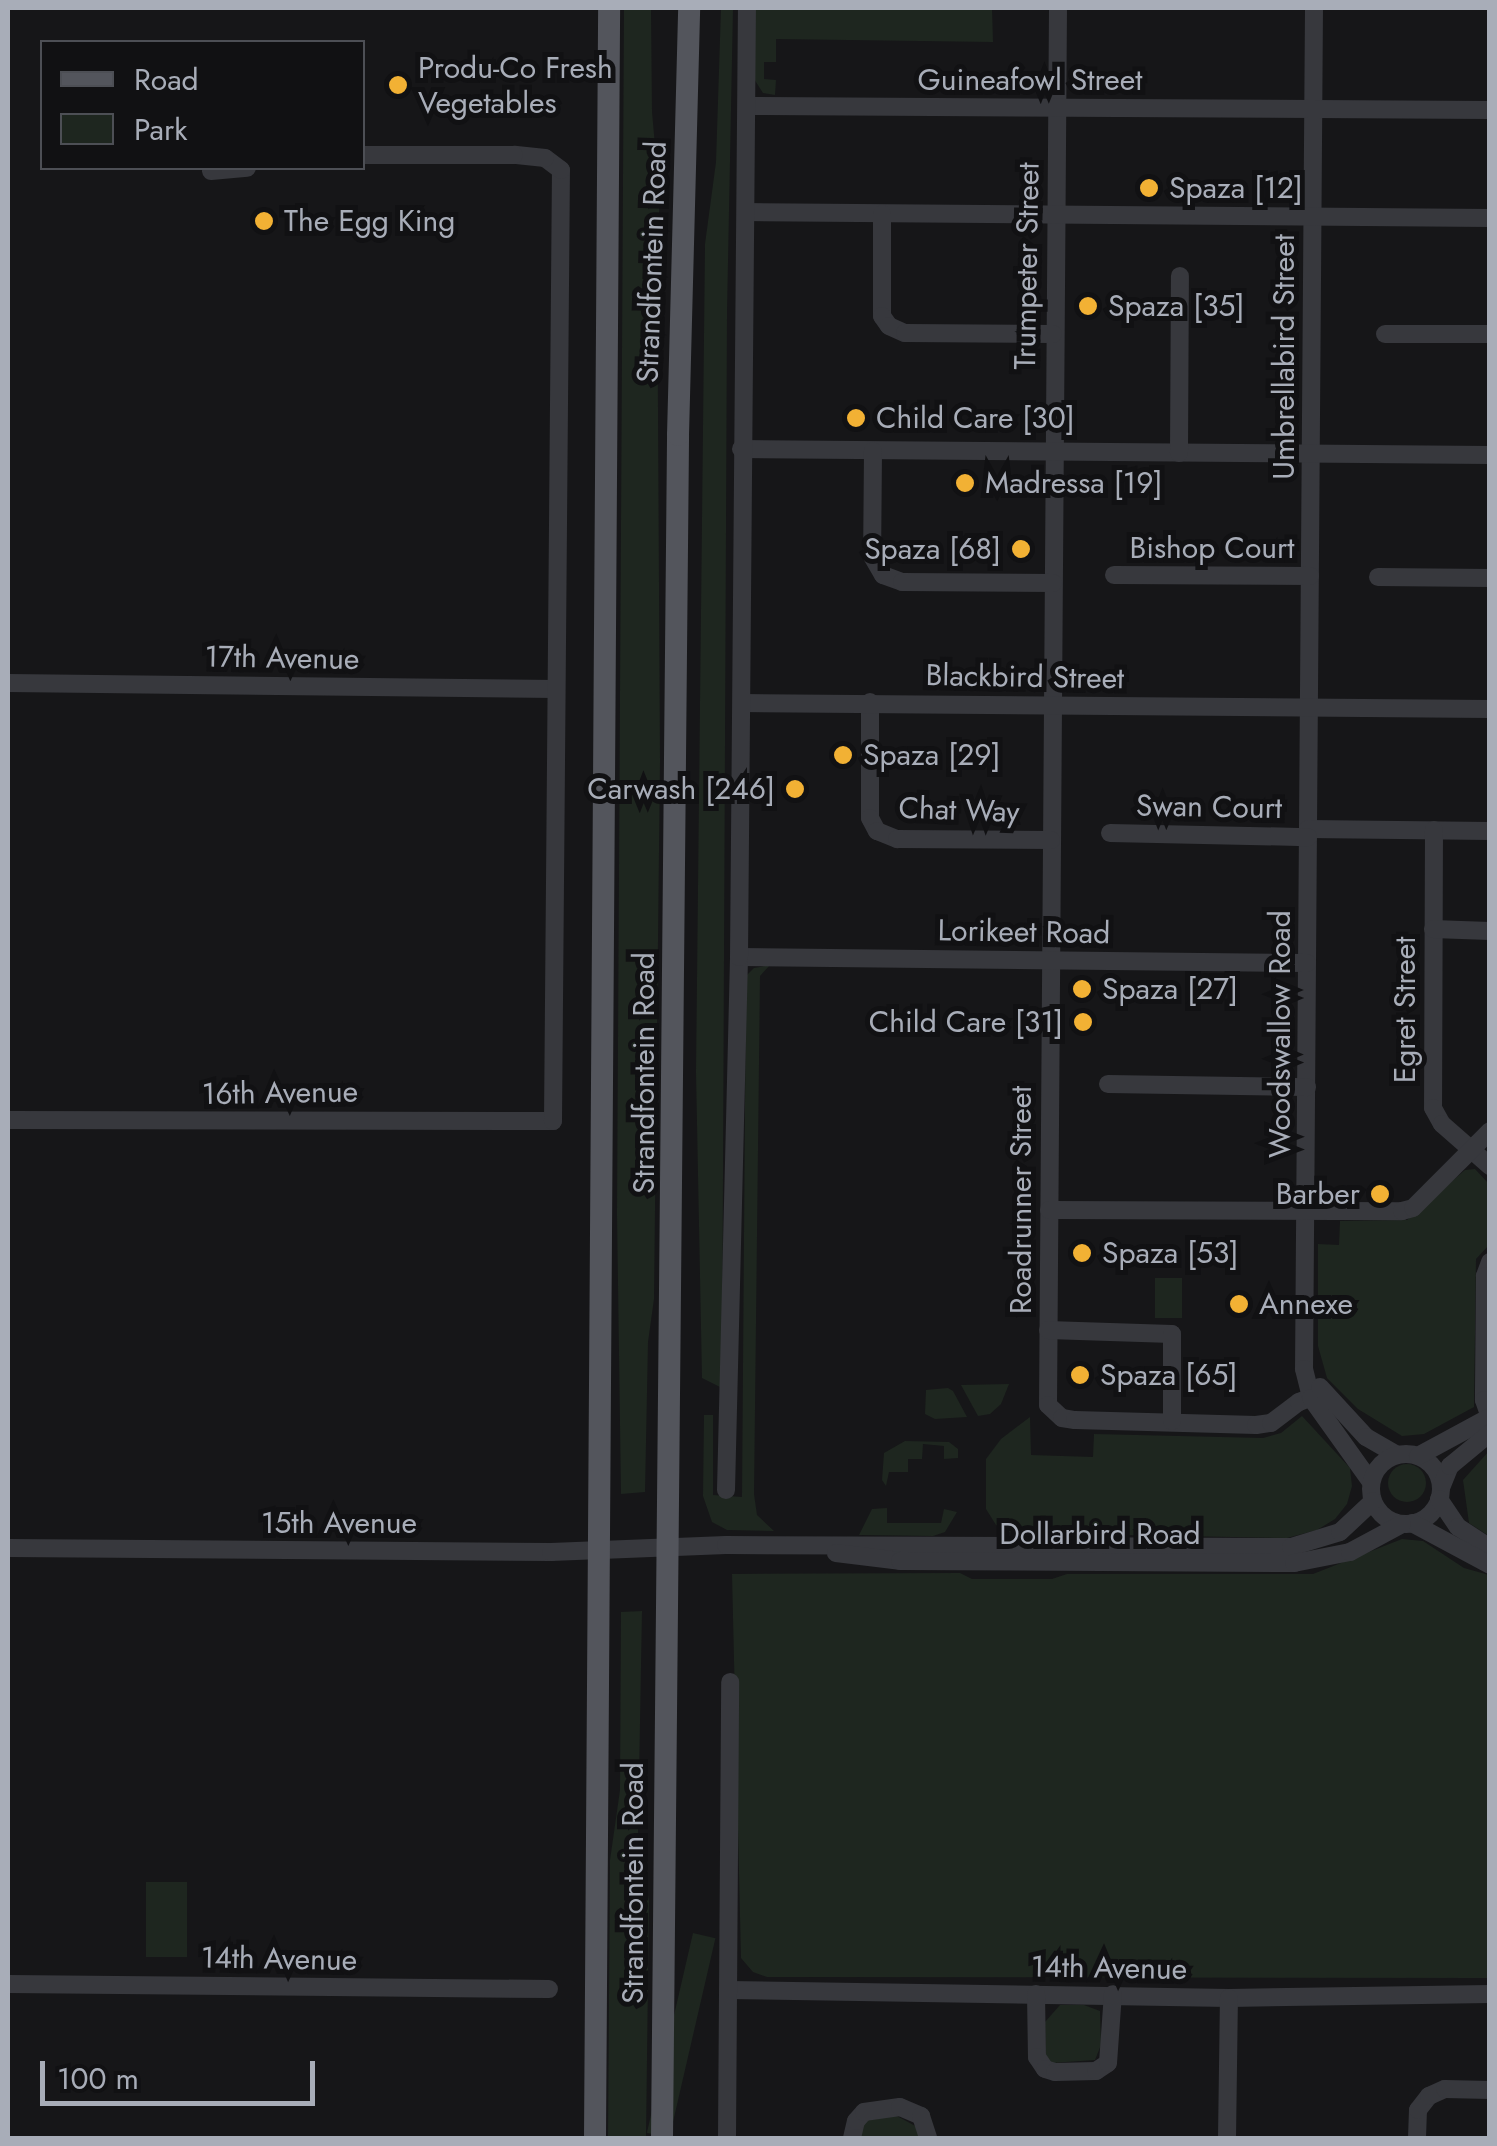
<!DOCTYPE html>
<style>
body{margin:0}
#map{position:relative;width:1497px;height:2146px;overflow:hidden;background:#161618;font-family:Jost,sans-serif}
div>[style]{position:absolute}
.green>*{inset:0;background:#1e261f;transform-origin:0 0}
.round{border-radius:50%}
.minor>*{height:18px;margin:-9px;padding:0 9px;transform-origin:9px;border-radius:9px;background:#37383d}
.minor>.ring{margin:-9px;padding:0;box-sizing:content-box;background:none;border:18px solid #37383d;border-radius:50%}
.major>*{height:22px;margin:-11px;padding:0 11px;transform-origin:11px;border-radius:11px;background:#53555c}
.dots>*{width:28px;height:28px;translate:-50% -50%;box-sizing:border-box;border:5px solid #111113;border-radius:50%}
span{translate:-50% -50%;white-space:nowrap;text-align:center;line-height:1.15;-webkit-text-stroke:10px #111113;paint-order:stroke}
.poi-label{font-size:30px;color:#a8adb8}
.left{translate:0 -50%;text-align:left}
.right{translate:-100% -50%;text-align:right}
.street-label{font-size:30px;color:#a8adb8}
.frame{position:absolute;inset:0;border:10px solid #a8adb8;pointer-events:none}
.legend{position:absolute;left:40px;top:40px;width:325px;height:130px;box-sizing:border-box;background:#111113;border:2px solid #4d4f55;margin:0;padding:12px 18px;list-style:none;font-size:30px;color:#a8adb8}
.legend li{display:flex;align-items:center;gap:20px;height:50px}
.legend b{width:50px;border:2px solid #4d4f55}
.scale{position:absolute;left:40px;top:2061px;width:275px;height:45px;box-sizing:border-box;border:5px solid #a8adb8;border-top:0;padding-left:12px;font-size:30px;line-height:35px;white-space:nowrap;color:#a8adb8;-webkit-text-stroke:8px #111113;paint-order:stroke}
</style>
<div id="map">
<div class="green">
<i style="clip-path:polygon(624px 8px,651px 8px,652px 112px,660px 201px,657px 237px,660px 761px,654px 1299px,648px 1342px,645px 1492px,621px 1494px,617px 1214px)"></i>
<i style="clip-path:polygon(721px 8px,733px 8px,727px 313px,722px 1388px,702px 1378px,696px 1072px,705px 244px,716px 162px)"></i>
<i style="clip-path:polygon(755px 8px,992px 8px,993px 42px,776px 39px,776px 62px,764px 62px,764px 79px,776px 80px,775px 95px,763px 93px,754px 79px)"></i>
<i style="clip-path:polygon(770px 965px,760px 976px,754px 1494px,757px 1515px,774px 1531px,727px 1530px,712px 1522px,703px 1496px,704px 1415px,713px 1415px,713px 1495px,742px 1497px,746px 976px,754px 968px)"></i>
<i style="clip-path:polygon(1475px 1169px,1489px 1184px,1489px 1245px,1476px 1259px,1474px 1407px,1424px 1434px,1402px 1436px,1358px 1409px,1327px 1378px,1318px 1346px,1318px 1244px,1339px 1245px,1340px 1221px,1407px 1220px,1465px 1170px)"></i>
<i style="left:1155px;top:1278px;width:27px;height:40px"></i>
<i style="clip-path:polygon(1009px 1384px,1001px 1404px,990px 1414px,978px 1416px,961px 1385px)"></i>
<i style="clip-path:polygon(948px 1388px,953px 1391px,967px 1417px,935px 1419px,925px 1414px,926px 1390px)"></i>
<i style="clip-path:polygon(1302px 1416px,1350px 1468px,1352px 1486px,1347px 1504px,1335px 1519px,1317px 1530px,1287px 1538px,1012px 1533px,996px 1525px,986px 1509px,986px 1459px,1001px 1439px,1030px 1417px,1031px 1455px,1093px 1457px,1094px 1434px,1263px 1438px,1281px 1433px)"></i>
<i style="clip-path:polygon(905px 1441px,949px 1442px,958px 1449px,958px 1458px,944px 1459px,944px 1446px,923px 1444px,922px 1459px,908px 1459px,908px 1472px,889px 1472px,886px 1486px,882px 1480px,884px 1453px)"></i>
<i style="clip-path:polygon(1489px 1451px,1489px 1536px,1469px 1523px,1463px 1480px)"></i>
<i class="round" style="left:1388px;top:1464px;width:38px;height:38px"></i>
<i style="clip-path:polygon(887px 1508px,887px 1523px,941px 1523px,944px 1509px,957px 1512px,945px 1532px,933px 1536px,859px 1535px,872px 1509px)"></i>
<i style="clip-path:polygon(1402px 1539px,1423px 1541px,1464px 1568px,1489px 1575px,1489px 1978px,767px 1977px,753px 1972px,741px 1958px,732px 1574px,960px 1573px,972px 1579px,1052px 1579px,1067px 1574px,1313px 1574px)"></i>
<i style="clip-path:polygon(642px 1611px,638px 1835px,649px 1901px,646px 2138px,608px 2138px,610px 1860px,620px 1790px,621px 1612px)"></i>
<i style="left:146px;top:1882px;width:41px;height:75px"></i>
<i style="left:693px;top:1933px;width:23px;height:205px;rotate:13deg"></i>
<i style="clip-path:polygon(1060px 2005px,1084px 2005px,1100px 2011px,1101px 2045px,1095px 2060px,1052px 2063px,1046px 2056px,1045px 2022px)"></i>
<i style="clip-path:polygon(897px 2116px,919px 2128px,921px 2138px,860px 2138px,860px 2129px,869px 2118px)"></i>
</div>
<div class="minor">
<i style="left:1058px;top:8px;width:1397px;rotate:90.41deg"></i>
<i style="left:1048px;top:1405px;width:19px;rotate:43deg"></i>
<i style="left:1062px;top:1418px;width:13px;rotate:9deg"></i>
<i style="left:1075px;top:1420px;width:181px;rotate:1.6deg"></i>
<i style="left:1256px;top:1425px;width:15px;rotate:-8deg"></i>
<i style="left:1271px;top:1423px;width:35px;rotate:-37deg"></i>
<i style="left:1299px;top:1402px;width:26px;rotate:-21deg"></i>
<i style="left:1314px;top:8px;width:1361px;rotate:90.42deg"></i>
<i style="left:1304px;top:1369px;width:30px;rotate:76deg"></i>
<i style="left:1311px;top:1398px;width:103px;rotate:54.5deg"></i>
<i style="left:747px;top:106px;width:743px;rotate:0.31deg"></i>
<i style="left:211px;top:171px;width:36px;rotate:-5deg"></i>
<i style="left:746px;top:212px;width:744px;rotate:0.46deg"></i>
<i style="left:882px;top:214px;width:102px;rotate:90deg"></i>
<i style="left:882px;top:316px;width:12px;rotate:55deg"></i>
<i style="left:889px;top:326px;width:17px;rotate:24deg"></i>
<i style="left:905px;top:333px;width:148px;rotate:0.4deg"></i>
<i style="left:1385px;top:334px;width:105px"></i>
<i style="left:741px;top:449px;width:749px;rotate:0.46deg"></i>
<i style="left:873px;top:451px;width:105px;rotate:90.5deg"></i>
<i style="left:872px;top:556px;width:22px;rotate:60deg"></i>
<i style="left:883px;top:575px;width:20px;rotate:20deg"></i>
<i style="left:902px;top:582px;width:151px;rotate:0.4deg"></i>
<i style="left:1179px;top:453px;width:177px;rotate:-89.7deg"></i>
<i style="left:1114px;top:575px;width:196px;rotate:0.3deg"></i>
<i style="left:1378px;top:577px;width:112px;rotate:0.5deg"></i>
<i style="left:8px;top:683px;width:548px;rotate:0.63deg"></i>
<i style="left:870px;top:702px;width:116px;rotate:90deg"></i>
<i style="left:870px;top:818px;width:15px;rotate:62deg"></i>
<i style="left:877px;top:831px;width:22px;rotate:22deg"></i>
<i style="left:897px;top:839px;width:154px;rotate:0.4deg"></i>
<i style="left:742px;top:703px;width:748px;rotate:0.46deg"></i>
<i style="left:1308px;top:829px;width:182px;rotate:0.6deg"></i>
<i style="left:1434px;top:830px;width:278px;rotate:90.2deg"></i>
<i style="left:1433px;top:1108px;width:18px;rotate:61deg"></i>
<i style="left:1442px;top:1124px;width:64px;rotate:41.2deg"></i>
<i style="left:1110px;top:833px;width:198px;rotate:1.2deg"></i>
<i style="left:1433px;top:929px;width:57px;rotate:2deg"></i>
<i style="left:739px;top:957px;width:568px;rotate:0.61deg"></i>
<i style="left:1108px;top:1084px;width:199px;rotate:0.9deg"></i>
<i style="left:8px;top:1120px;width:545px;rotate:0.11deg"></i>
<i style="left:553px;top:1121px;width:951px;rotate:-89.52deg"></i>
<i style="left:561px;top:170px;width:20px;rotate:-143deg"></i>
<i style="left:545px;top:158px;width:31px;rotate:-174deg"></i>
<i style="left:514px;top:155px;width:152px;rotate:180deg"></i>
<i style="left:1049px;top:1210px;width:353px;rotate:0.2deg"></i>
<i style="left:1402px;top:1211px;width:11px;rotate:-15deg"></i>
<i style="left:1413px;top:1208px;width:109px;rotate:-45deg"></i>
<i style="left:1490px;top:1262px;width:15px;rotate:110deg"></i>
<i style="left:1485px;top:1276px;width:124px;rotate:90.5deg"></i>
<i style="left:1484px;top:1400px;width:18px;rotate:71deg"></i>
<i style="left:1048px;top:1330px;width:124px;rotate:1.8deg"></i>
<i style="left:1172px;top:1334px;width:87px;rotate:90deg"></i>
<i style="left:1320px;top:1387px;width:68px;rotate:47.4deg"></i>
<i style="left:1366px;top:1437px;width:36px;rotate:30deg"></i>
<i class="ring" style="left:1371px;top:1454px;width:52px;height:52px"></i>
<i style="left:1418px;top:1456px;width:82px;rotate:-28.4deg"></i>
<i style="left:1441px;top:1488px;width:24px;rotate:-68deg"></i>
<i style="left:1450px;top:1466px;width:52px;rotate:-39.5deg"></i>
<i style="left:726px;top:1490px;width:533px;rotate:-88.6deg"></i>
<i style="left:739px;top:957px;width:949px;rotate:-89.52deg"></i>
<i style="left:1439px;top:1499px;width:34px;rotate:56deg"></i>
<i style="left:1458px;top:1527px;width:38px;rotate:33deg"></i>
<i style="left:1412px;top:1523px;width:89px;rotate:28.3deg"></i>
<i style="left:8px;top:1548px;width:543px;rotate:0.42deg"></i>
<i style="left:551px;top:1552px;width:175px;rotate:-2.3deg"></i>
<i style="left:726px;top:1545px;width:565px;rotate:0.2deg"></i>
<i style="left:1291px;top:1547px;width:51px;rotate:-17deg"></i>
<i style="left:1340px;top:1532px;width:45px;rotate:-43.2deg"></i>
<i style="left:836px;top:1553px;width:64px;rotate:7.1deg"></i>
<i style="left:900px;top:1561px;width:394px;rotate:0.3deg"></i>
<i style="left:1294px;top:1563px;width:57px;rotate:-11.1deg"></i>
<i style="left:1350px;top:1552px;width:59px;rotate:-28.3deg"></i>
<i style="left:8px;top:1984px;width:541px;rotate:0.53deg"></i>
<i style="left:728px;top:1990px;width:501px;rotate:0.91deg"></i>
<i style="left:1229px;top:1998px;width:261px;rotate:-0.9deg"></i>
<i style="left:1036px;top:1994px;width:63px;rotate:89.1deg"></i>
<i style="left:1037px;top:2057px;width:14px;rotate:56deg"></i>
<i style="left:1045px;top:2069px;width:10px;rotate:17deg"></i>
<i style="left:1055px;top:2072px;width:41px;rotate:-1.4deg"></i>
<i style="left:1096px;top:2071px;width:14px;rotate:-34deg"></i>
<i style="left:1108px;top:2063px;width:69px;rotate:-85.9deg"></i>
<i style="left:727px;top:2138px;width:456px;rotate:-89.6deg"></i>
<i style="left:852px;top:2138px;width:17px;rotate:-77deg"></i>
<i style="left:856px;top:2121px;width:12px;rotate:-48deg"></i>
<i style="left:864px;top:2112px;width:36px;rotate:-8deg"></i>
<i style="left:900px;top:2107px;width:23px;rotate:23deg"></i>
<i style="left:921px;top:2116px;width:23px;rotate:72deg"></i>
<i style="left:1227px;top:2138px;width:140px;rotate:-89.2deg"></i>
<i style="left:1417px;top:2138px;width:28px;rotate:-88deg"></i>
<i style="left:1418px;top:2110px;width:18px;rotate:-52deg"></i>
<i style="left:1429px;top:2096px;width:17px;rotate:-24deg"></i>
<i style="left:1445px;top:2089px;width:45px;rotate:1.3deg"></i>
</div>
<div class="major">
<i style="left:595px;top:2138px;width:2130px;rotate:-89.62deg"></i>
<i style="left:662px;top:2138px;width:1703px;rotate:-89.46deg"></i>
<i style="left:678px;top:435px;width:427px;rotate:-88.5deg"></i>
</div>
<div class="dots">
<i style="left:398px;top:85px;background:#f2b134"></i>
<i style="left:1149px;top:188px;background:#f2b134"></i>
<i style="left:264px;top:221px;background:#f2b134"></i>
<i style="left:1088px;top:306px;background:#f2b134"></i>
<i style="left:856px;top:418px;background:#f2b134"></i>
<i style="left:965px;top:483px;background:#f2b134"></i>
<i style="left:1021px;top:549px;background:#f2b134"></i>
<i style="left:843px;top:755px;background:#f2b134"></i>
<i style="left:795px;top:789px;background:#f2b134"></i>
<i style="left:1082px;top:989px;background:#f2b134"></i>
<i style="left:1083px;top:1022px;background:#f2b134"></i>
<i style="left:1380px;top:1194px;background:#f2b134"></i>
<i style="left:1082px;top:1253px;background:#f2b134"></i>
<i style="left:1239px;top:1304px;background:#f2b134"></i>
<i style="left:1080px;top:1375px;background:#f2b134"></i>
</div>
<div class="poi-label">
<span class="left" style="left:418px;top:85px">Produ-Co Fresh<br>Vegetables</span>
<span class="left" style="left:1169px;top:188px">Spaza [12]</span>
<span class="left" style="left:284px;top:221px">The Egg King</span>
<span class="left" style="left:1108px;top:306px">Spaza [35]</span>
<span class="left" style="left:876px;top:418px">Child Care [30]</span>
<span class="left" style="left:985px;top:483px">Madressa [19]</span>
<span class="right" style="left:1001px;top:549px">Spaza [68]</span>
<span class="left" style="left:863px;top:755px">Spaza [29]</span>
<span class="right" style="left:775px;top:789px">Carwash [246]</span>
<span class="left" style="left:1102px;top:989px">Spaza [27]</span>
<span class="right" style="left:1063px;top:1022px">Child Care [31]</span>
<span class="right" style="left:1360px;top:1194px">Barber</span>
<span class="left" style="left:1102px;top:1253px">Spaza [53]</span>
<span class="left" style="left:1259px;top:1304px">Annexe</span>
<span class="left" style="left:1100px;top:1375px">Spaza [65]</span>
</div>
<div class="street-label">
<span style="left:1030px;top:80px">Guineafowl Street</span>
<span style="left:652px;top:262px;rotate:-88deg">Strandfontein Road</span>
<span style="left:1027px;top:266px;rotate:-89deg">Trumpeter Street</span>
<span style="left:1284px;top:357px;rotate:-90deg">Umbrellabird Street</span>
<span style="left:1212px;top:548px">Bishop Court</span>
<span style="left:282px;top:658px;rotate:1deg">17th Avenue</span>
<span style="left:1025px;top:677px;rotate:1deg">Blackbird Street</span>
<span style="left:1209px;top:807px;rotate:1deg">Swan Court</span>
<span style="left:959px;top:810px;rotate:2deg">Chat Way</span>
<span style="left:1024px;top:932px;rotate:1deg">Lorikeet Road</span>
<span style="left:1405px;top:1010px;rotate:-90deg">Egret Street</span>
<span style="left:1280px;top:1034px;rotate:-90deg">Woodswallow Road</span>
<span style="left:644px;top:1073px;rotate:-90deg">Strandfontein Road</span>
<span style="left:280px;top:1093px;rotate:-1deg">16th Avenue</span>
<span style="left:1021px;top:1200px;rotate:-90deg">Roadrunner Street</span>
<span style="left:339px;top:1523px">15th Avenue</span>
<span style="left:1100px;top:1534px">Dollarbird Road</span>
<span style="left:633px;top:1883px;rotate:-90deg">Strandfontein Road</span>
<span style="left:279px;top:1959px;rotate:1deg">14th Avenue</span>
<span style="left:1109px;top:1968px;rotate:1deg">14th Avenue</span>
</div>
<div class="frame"></div>
<ul class="legend">
<li><b style="height:12px;background:#53555c"></b>Road</li>
<li><b style="height:28px;background:#1e261f"></b>Park</li>
</ul>
<div class="scale">100 m</div>
</div>
